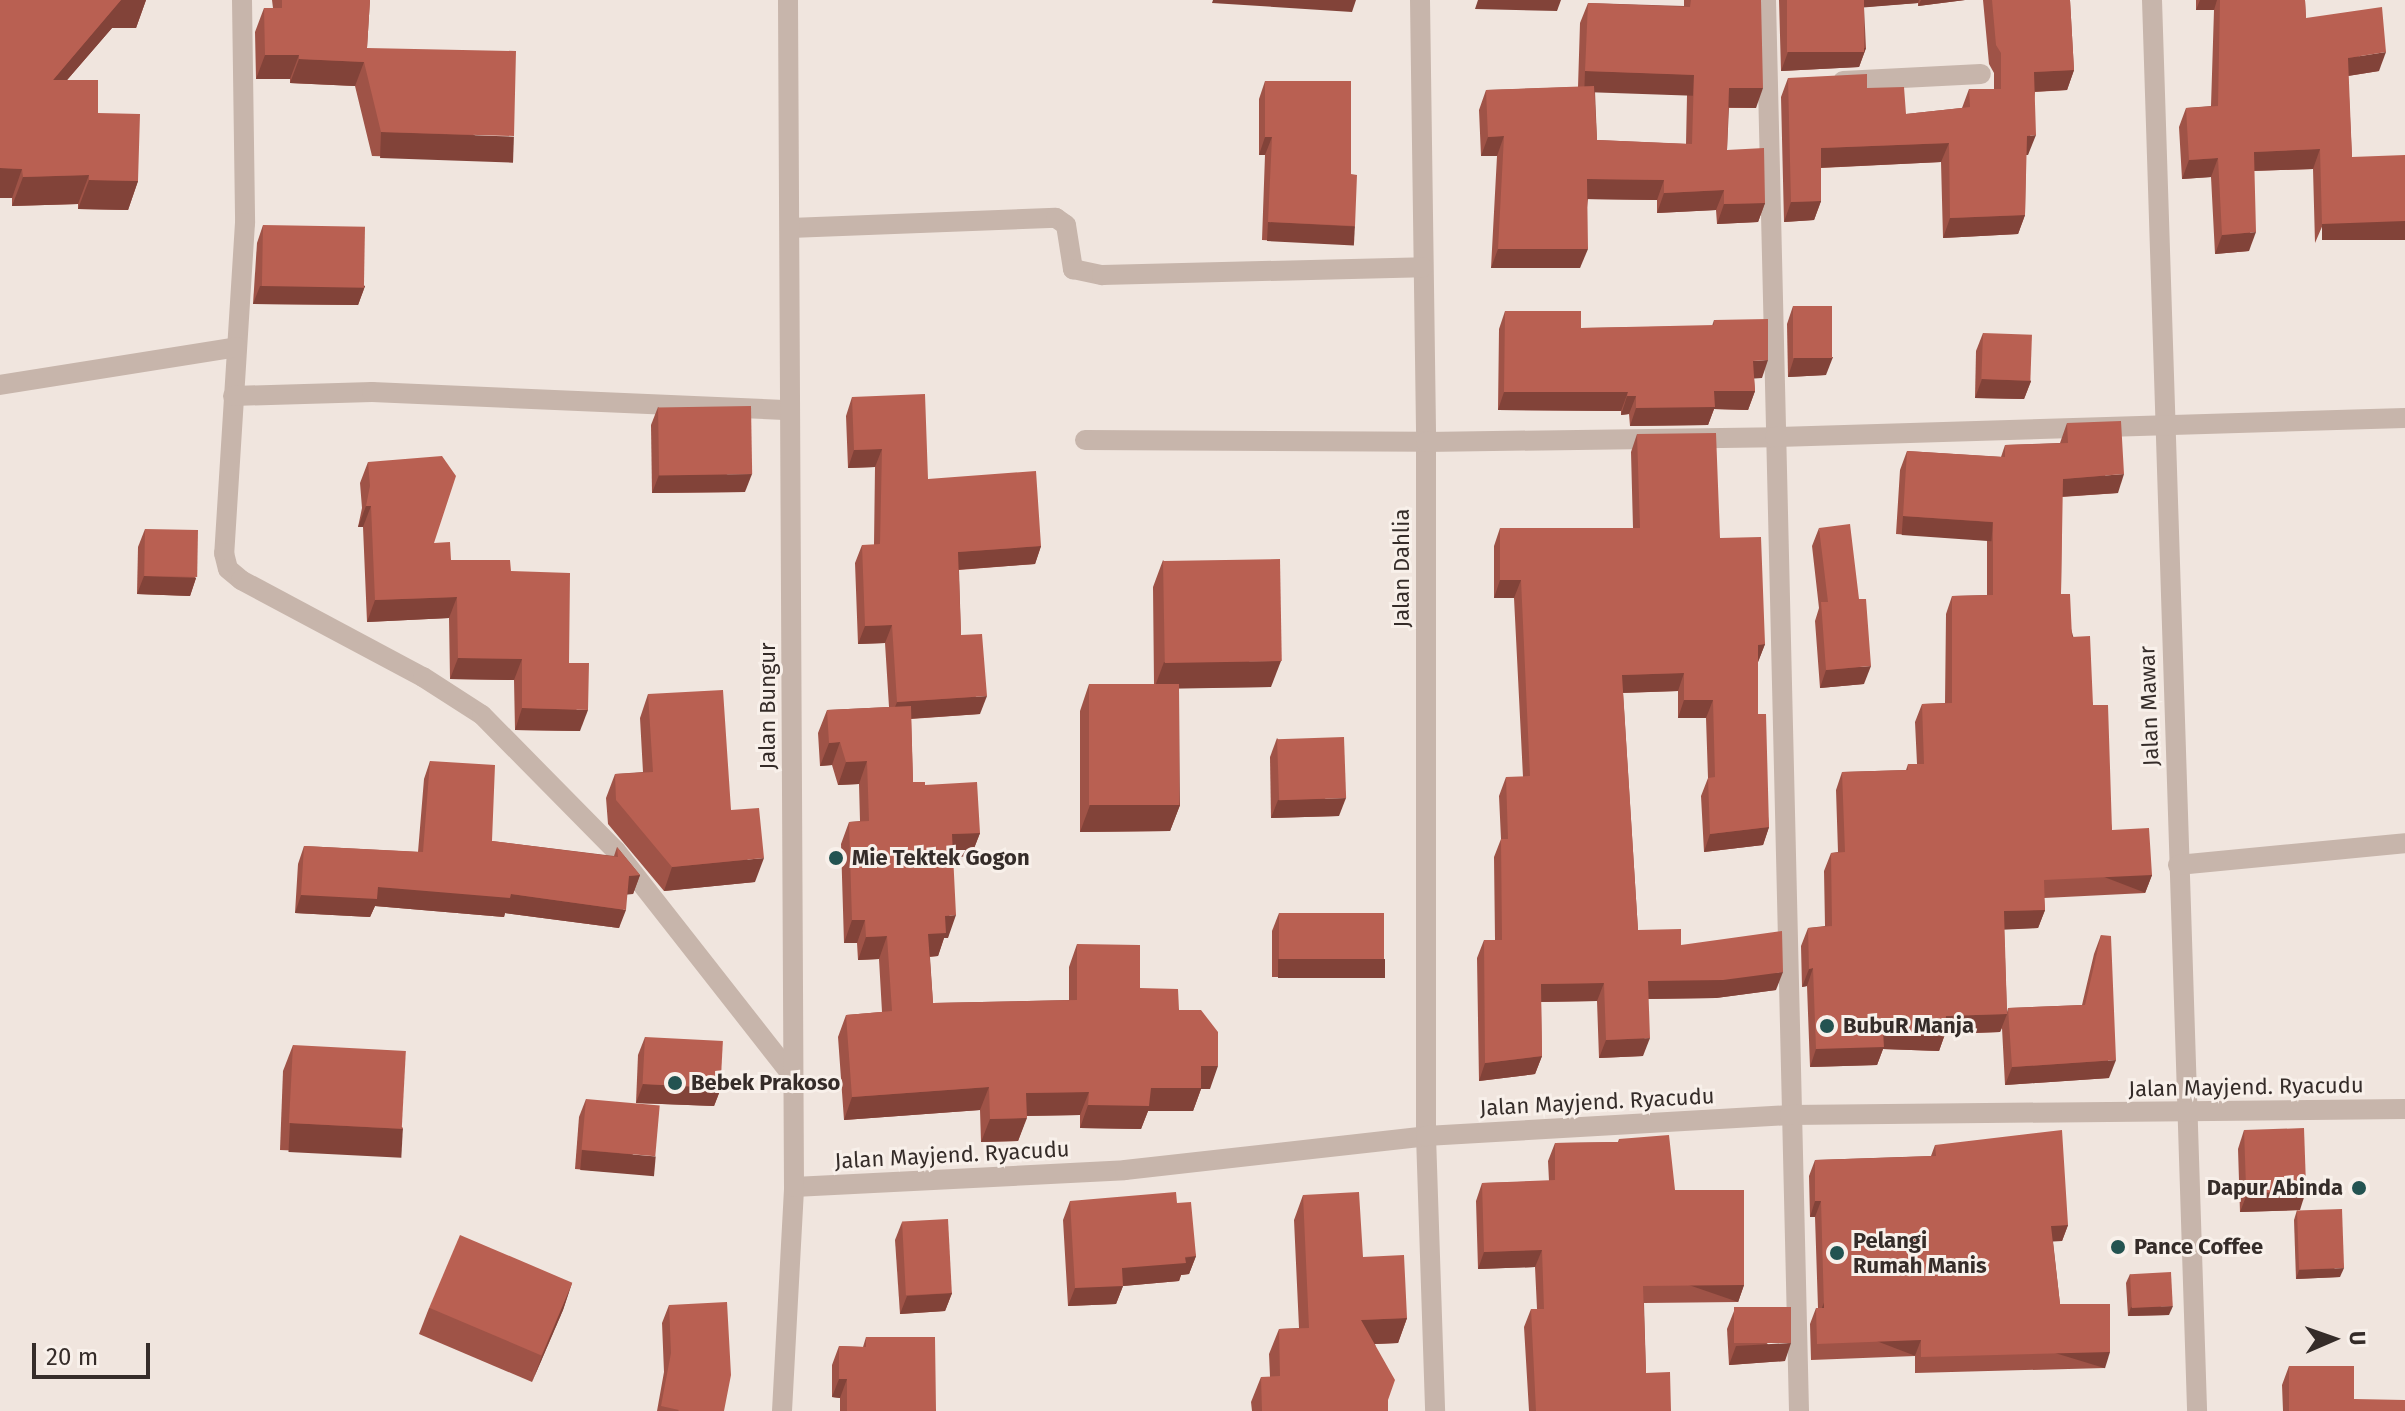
<!DOCTYPE html>
<style>
body{margin:0}
#map{position:relative;width:2405px;height:1411px;overflow:hidden;background:#f0e5de;font-family:"Fira Sans",sans-serif}
div>[style]{position:absolute}
.minor>*{height:20px;margin:-10px;padding:0 10px;transform-origin:10px;border-radius:10px;background:#c7b5ab}
.wall>*{inset:0;background:#9f5347}
.shaded-wall>*{inset:0;background:#824339;transform-origin:0 0}
.building>*{inset:0;background:#b96052;transform-origin:0 0}
.dots>*{width:22px;height:22px;translate:-50% -50%;box-sizing:border-box;border:4px solid #f8f0ea;border-radius:50%}
span{translate:-50% -50%;white-space:nowrap;text-align:center;line-height:1.15;-webkit-text-stroke:6px #f8f0ea;paint-order:stroke}
.street-label{font-size:22px;color:#352c29}
.poi-label{font-size:22px;color:#352c29;font-weight:700}
.left{translate:0 -50%;text-align:left}
.right{translate:-100% -50%;text-align:right}
.north{position:absolute;left:2293px;top:1299px;width:80px;height:80px;-webkit-text-stroke:6px #f8f0ea;paint-order:stroke;rotate:88deg;font-size:22px;font-weight:700;line-height:32px;text-align:center;color:#352c29}
.north::after{content:'';display:block;margin:auto;width:28px;height:36px;background:#352c29;clip-path:polygon(50% 0,100% 100%,50% 72%,0 100%)}
.scale{position:absolute;left:32px;top:1343px;width:118px;height:36px;box-sizing:border-box;border:4px solid #352c29;border-top:0;padding-left:10px;font-size:24px;line-height:28px;white-space:nowrap;color:#352c29;-webkit-text-stroke:6px #f8f0ea;paint-order:stroke}
</style>
<div id="map">
<div class="minor">
<i style="left:242px;top:0;width:223px;rotate:89.2deg"></i>
<i style="left:245px;top:223px;width:331px;rotate:93.6deg"></i>
<i style="left:224px;top:553px;width:16px;rotate:76deg"></i>
<i style="left:228px;top:569px;width:17px;rotate:40deg"></i>
<i style="left:241px;top:580px;width:206px;rotate:28.1deg"></i>
<i style="left:423px;top:677px;width:70px;rotate:32.8deg"></i>
<i style="left:482px;top:715px;width:191px;rotate:45.4deg"></i>
<i style="left:616px;top:851px;width:287px;rotate:51.9deg"></i>
<i style="left:1420px;top:0;width:442px;rotate:89.2deg"></i>
<i style="left:1426px;top:442px;width:694px;rotate:90deg"></i>
<i style="left:1426px;top:1136px;width:275px;rotate:88.1deg"></i>
<i style="left:1766px;top:0;width:1411px;rotate:88.66deg"></i>
<i style="left:2152px;top:0;width:1412px;rotate:88.17deg"></i>
<i style="left:1843px;top:81px;width:138px;rotate:-2.9deg"></i>
<i style="left:790px;top:228px;width:266px;rotate:-2.2deg"></i>
<i style="left:1056px;top:218px;width:12px;rotate:35deg"></i>
<i style="left:1066px;top:225px;width:45px;rotate:81deg"></i>
<i style="left:1073px;top:269px;width:30px;rotate:12deg"></i>
<i style="left:1102px;top:275px;width:321px;rotate:-1.4deg"></i>
<i style="left:0;top:385px;width:240px;rotate:-9.1deg"></i>
<i style="left:233px;top:396px;width:139px;rotate:-1.6deg"></i>
<i style="left:372px;top:392px;width:418px;rotate:2.5deg"></i>
<i style="left:1085px;top:440px;width:341px;rotate:0.3deg"></i>
<i style="left:1426px;top:442px;width:349px;rotate:-0.8deg"></i>
<i style="left:1775px;top:437px;width:630px;rotate:-1.73deg"></i>
<i style="left:2178px;top:865px;width:228px;rotate:-5.5deg"></i>
<i style="left:794px;top:1187px;width:331px;rotate:-2.9deg"></i>
<i style="left:1125px;top:1170px;width:303px;rotate:-6.4deg"></i>
<i style="left:1426px;top:1136px;width:365px;rotate:-3.3deg"></i>
<i style="left:1790px;top:1115px;width:615px;rotate:-0.56deg"></i>
<i style="left:782px;top:1411px;width:224px;rotate:-86.9deg"></i>
<i style="left:794px;top:1187px;width:1187px;rotate:-90.29deg"></i>
</div>
<div class="wall">
<i style="clip-path:polygon(0 0,146px 0,136px 28px,112px 28px,67px 80px,98px 113px,138px 181px,128px 210px,78px 209px,78px 204px,12px 206px,12px 198px,0 198px)"></i>
<i style="clip-path:polygon(272px 0,370px 0,367px 48px,505px 160px,372px 156px,355px 86px,290px 83px,290px 79px,256px 79px,255px 32px,264px 8px,273px 8px)"></i>
<i style="clip-path:polygon(evenodd,1684px 0,1761px 0,1756px 108px,1729px 108px,1727px 150px,1765px 203px,1758px 222px,1717px 224px,1716px 210px,1657px 213px,1657px 200px,1588px 199px,1580px 268px,1491px 268px,1497px 156px,1481px 156px,1479px 110px,1486px 90px,1578px 87px,1580px 23px,1588px 3px,1684px 6px,1684px 0,1595px 91px,1687px 95px,1686px 144px,1597px 140px,1595px 91px)"></i>
<i style="clip-path:polygon(1779px 0,1965px 0,1918px 6px,1918px 3px,1864px 7px,1866px 48px,1859px 67px,1781px 71px)"></i>
<i style="clip-path:polygon(1983px 0,2070px 0,2074px 70px,2067px 90px,2035px 92px,2028px 155px,2026px 155px,2025px 215px,2018px 234px,1943px 238px,1941px 162px,1821px 168px,1821px 201px,1814px 220px,1784px 222px,1781px 97px,1788px 78px,1867px 88px,1906px 114px,1962px 108px,1969px 89px,1994px 89px,1994px 73px,1989px 64px)"></i>
<i style="clip-path:polygon(2196px 0,2305px 0,2306px 18px,2379px 71px,2348px 76px,2352px 157px,2315px 243px,2313px 169px,2254px 171px,2249px 251px,2215px 254px,2211px 177px,2182px 179px,2179px 127px,2186px 108px,2211px 106px,2214px 10px,2196px 10px)"></i>
<i style="clip-path:polygon(1265px 81px,1351px 174px,1355px 226px,1348px 244px,1262px 240px,1265px 155px,1259px 155px,1259px 99px)"></i>
<i style="clip-path:polygon(263px 225px,365px 286px,358px 305px,253px 304px,257px 243px)"></i>
<i style="clip-path:polygon(1793px 306px,1826px 375px,1788px 377px,1787px 324px)"></i>
<i style="clip-path:polygon(1505px 311px,1581px 328px,1712px 326px,1714px 320px,1762px 378px,1754px 378px,1755px 391px,1748px 410px,1714px 409px,1708px 425px,1630px 426px,1629px 414px,1621px 415px,1621px 411px,1498px 410px,1499px 329px)"></i>
<i style="clip-path:polygon(1983px 333px,2031px 381px,2024px 399px,1975px 398px,1976px 351px)"></i>
<i style="clip-path:polygon(852px 397px,928px 479px,1041px 546px,1035px 564px,959px 570px,961px 635px,980px 714px,911px 719px,913px 782px,925px 785px,980px 833px,971px 856px,953px 857px,948px 938px,944px 938px,938px 956px,930px 957px,933px 1003px,1069px 1000px,1069px 967px,1077px 944px,1140px 988px,1179px 1010px,1210px 1089px,1201px 1089px,1193px 1111px,1148px 1111px,1141px 1129px,1080px 1128px,1080px 1115px,1027px 1116px,1018px 1141px,981px 1142px,980px 1110px,844px 1120px,838px 1037px,846px 1015px,882px 1012px,879px 959px,858px 960px,857px 943px,844px 943px,841px 844px,849px 822px,860px 821px,859px 784px,838px 785px,832px 765px,820px 766px,818px 733px,827px 710px,889px 707px,885px 643px,858px 644px,855px 563px,862px 545px,874px 545px,875px 467px,848px 468px,846px 416px)"></i>
<i style="clip-path:polygon(658px 407px,745px 492px,652px 493px,651px 425px)"></i>
<i style="clip-path:polygon(2067px 423px,2118px 493px,2062px 497px,2061px 594px,2093px 705px,2112px 830px,2152px 875px,2145px 893px,2044px 898px,2045px 910px,2038px 928px,2004px 929px,2007px 1012px,2008px 1008px,2082px 1005px,2094px 954px,2101px 935px,2109px 1078px,2005px 1085px,2002px 1028px,2000px 1032px,1945px 1034px,1939px 1051px,1883px 1049px,1877px 1065px,1810px 1067px,1807px 986px,1802px 987px,1801px 946px,1808px 928px,1825px 926px,1824px 871px,1831px 853px,1838px 852px,1836px 790px,1842px 772px,1906px 770px,1908px 764px,1917px 764px,1915px 722px,1922px 704px,1945px 703px,1946px 614px,1952px 596px,1987px 595px,1987px 540px,1896px 534px,1900px 470px,1907px 451px,2001px 457px,2005px 445px,2060px 443px)"></i>
<i style="clip-path:polygon(1637px 434px,1720px 538px,1765px 644px,1758px 662px,1758px 714px,1769px 827px,1763px 845px,1704px 852px,1701px 796px,1708px 778px,1706px 718px,1678px 718px,1678px 691px,1623px 693px,1638px 930px,1681px 945px,1776px 990px,1716px 998px,1648px 999px,1643px 1056px,1599px 1058px,1597px 1001px,1541px 1002px,1542px 1056px,1535px 1074px,1479px 1081px,1477px 958px,1484px 940px,1495px 940px,1494px 857px,1501px 839px,1499px 796px,1506px 777px,1523px 777px,1514px 598px,1494px 598px,1494px 546px,1500px 528px,1633px 528px,1631px 452px)"></i>
<i style="clip-path:polygon(368px 462px,434px 543px,451px 560px,511px 571px,569px 663px,580px 731px,515px 730px,514px 680px,450px 679px,449px 618px,367px 622px,363px 527px,358px 527px,362px 508px,360px 483px)"></i>
<i style="clip-path:polygon(1819px 528px,1864px 684px,1820px 688px,1815px 621px,1819px 608px,1812px 546px)"></i>
<i style="clip-path:polygon(145px 529px,196px 578px,190px 596px,137px 594px,138px 547px)"></i>
<i style="clip-path:polygon(1163px 560px,1271px 687px,1179px 688px,1180px 805px,1170px 831px,1080px 832px,1080px 711px,1089px 684px,1154px 684px,1153px 587px)"></i>
<i style="clip-path:polygon(648px 694px,731px 810px,755px 882px,664px 891px,608px 824px,606px 798px,615px 774px,643px 772px,640px 718px)"></i>
<i style="clip-path:polygon(1277px 738px,1339px 816px,1271px 818px,1270px 757px)"></i>
<i style="clip-path:polygon(430px 761px,492px 841px,614px 856px,617px 847px,640px 875px,633px 894px,627px 894px,619px 928px,505px 913px,504px 917px,375px 906px,370px 917px,295px 913px,298px 864px,304px 846px,418px 852px,424px 779px)"></i>
<i style="clip-path:polygon(1279px 913px,1378px 977px,1272px 977px,1272px 931px)"></i>
<i style="clip-path:polygon(645px 1037px,721px 1088px,714px 1106px,636px 1103px,638px 1055px)"></i>
<i style="clip-path:polygon(293px 1045px,403px 1128px,394px 1155px,280px 1150px,283px 1071px)"></i>
<i style="clip-path:polygon(586px 1099px,650px 1175px,575px 1169px,579px 1117px)"></i>
<i style="clip-path:polygon(2244px 1130px,2300px 1210px,2240px 1212px,2238px 1149px)"></i>
<i style="clip-path:polygon(1619px 1139px,1675px 1190px,1744px 1285px,1738px 1302px,1644px 1303px,1646px 1373px,1671px 1411px,1529px 1411px,1524px 1327px,1531px 1309px,1537px 1309px,1535px 1267px,1478px 1269px,1476px 1201px,1482px 1183px,1549px 1181px,1548px 1161px,1555px 1143px,1618px 1142px)"></i>
<i style="clip-path:polygon(1935px 1145px,2068px 1225px,2062px 1241px,2053px 1241px,2060px 1304px,2105px 1368px,1915px 1373px,1915px 1356px,1811px 1360px,1810px 1324px,1816px 1308px,1818px 1308px,1815px 1217px,1810px 1217px,1809px 1176px,1815px 1160px,1931px 1156px)"></i>
<i style="clip-path:polygon(1303px 1195px,1363px 1257px,1407px 1318px,1398px 1343px,1375px 1344px,1388px 1400px,1388px 1411px,1252px 1411px,1251px 1402px,1261px 1377px,1270px 1377px,1269px 1354px,1279px 1329px,1299px 1328px,1294px 1220px)"></i>
<i style="clip-path:polygon(1070px 1201px,1177px 1203px,1196px 1256px,1189px 1274px,1181px 1275px,1179px 1281px,1123px 1286px,1116px 1304px,1068px 1306px,1063px 1220px)"></i>
<i style="clip-path:polygon(2297px 1210px,2340px 1277px,2296px 1279px,2294px 1220px)"></i>
<i style="clip-path:polygon(902px 1222px,952px 1293px,945px 1311px,900px 1314px,895px 1240px)"></i>
<i style="clip-path:polygon(2130px 1274px,2169px 1315px,2128px 1316px,2126px 1283px)"></i>
<i style="clip-path:polygon(572px 1283px,563px 1310px,532px 1382px,419px 1334px,429px 1308px)"></i>
<i style="clip-path:polygon(669px 1305px,724px 1411px,657px 1411px,664px 1372px,662px 1323px)"></i>
<i style="clip-path:polygon(1734px 1311px,1785px 1361px,1729px 1365px,1727px 1329px)"></i>
<i style="clip-path:polygon(866px 1337px,936px 1411px,840px 1411px,840px 1398px,832px 1397px,832px 1365px,839px 1346px,863px 1347px)"></i>
<i style="clip-path:polygon(2289px 1366px,2354px 1399px,2405px 1411px,2283px 1411px,2282px 1385px)"></i>
</div>
<div class="shaded-wall">
<i style="clip-path:polygon(121px 0,146px 0,136px 28px,112px 28px,42px 109px,53px 80px)"></i>
<i style="clip-path:polygon(1213px 0,1356px 0,1352px 12px,1212px 3px)"></i>
<i style="clip-path:polygon(1478px 0,1561px 0,1557px 11px,1475px 9px)"></i>
<i style="clip-path:polygon(1859px 0,1919px 0,1918px 3px,1857px 8px)"></i>
<i style="clip-path:polygon(1921px 0,1965px 0,1918px 6px)"></i>
<i style="clip-path:polygon(2200px 0,2217px 0,2214px 10px,2196px 10px)"></i>
<i style="clip-path:polygon(1866px 48px,1859px 67px,1781px 71px,1788px 52px)"></i>
<i style="clip-path:polygon(2386px 52px,2379px 71px,2341px 77px,2348px 58px)"></i>
<i style="clip-path:polygon(265px 55px,299px 55px,290px 79px,256px 79px)"></i>
<i style="clip-path:polygon(299px 59px,364px 62px,355px 86px,290px 83px)"></i>
<i style="clip-path:polygon(2074px 70px,2067px 90px,2027px 92px,2034px 72px)"></i>
<i style="left:1585px;top:71px;width:109px;height:21px;rotate:2deg"></i>
<i style="clip-path:polygon(1729px 88px,1763px 88px,1756px 108px,1722px 107px)"></i>
<i style="left:381px;top:132px;width:133px;height:26px;rotate:2deg"></i>
<i style="clip-path:polygon(2036px 135px,2028px 155px,2019px 155px,2027px 136px)"></i>
<i style="clip-path:polygon(1504px 136px,1497px 156px,1481px 156px,1488px 137px)"></i>
<i style="clip-path:polygon(1265px 137px,1272px 137px,1265px 155px,1259px 155px)"></i>
<i style="clip-path:polygon(1949px 143px,1941px 162px,1814px 168px,1821px 148px)"></i>
<i style="clip-path:polygon(2320px 149px,2313px 169px,2247px 171px,2254px 152px)"></i>
<i style="clip-path:polygon(2218px 158px,2211px 177px,2182px 179px,2189px 160px)"></i>
<i style="clip-path:polygon(0 168px,22px 169px,12px 198px,0 198px)"></i>
<i style="clip-path:polygon(89px 175px,78px 204px,12px 206px,23px 177px)"></i>
<i style="clip-path:polygon(1587px 179px,1664px 180px,1657px 200px,1580px 199px)"></i>
<i style="clip-path:polygon(89px 180px,138px 181px,128px 210px,78px 209px)"></i>
<i style="clip-path:polygon(1724px 190px,1716px 210px,1657px 213px,1664px 193px)"></i>
<i style="clip-path:polygon(1821px 201px,1814px 220px,1784px 222px,1791px 202px)"></i>
<i style="clip-path:polygon(1765px 203px,1758px 222px,1717px 224px,1724px 204px)"></i>
<i style="clip-path:polygon(2025px 215px,2018px 234px,1943px 238px,1950px 218px)"></i>
<i style="left:2405px;top:221px;width:19px;height:83px;rotate:90deg"></i>
<i style="left:1268px;top:222px;width:87px;height:19px;rotate:3deg"></i>
<i style="clip-path:polygon(2256px 232px,2249px 251px,2215px 254px,2222px 235px)"></i>
<i style="clip-path:polygon(1498px 249px,1588px 249px,1580px 268px,1491px 268px)"></i>
<i style="clip-path:polygon(260px 286px,365px 286px,358px 305px,253px 304px)"></i>
<i style="clip-path:polygon(1833px 357px,1826px 375px,1788px 377px,1794px 358px)"></i>
<i style="clip-path:polygon(1768px 360px,1762px 378px,1747px 379px,1753px 361px)"></i>
<i style="clip-path:polygon(1982px 379px,2031px 381px,2024px 399px,1975px 398px)"></i>
<i style="clip-path:polygon(1714px 391px,1755px 391px,1748px 410px,1714px 409px,1708px 425px,1630px 426px,1636px 408px)"></i>
<i style="clip-path:polygon(1504px 392px,1628px 392px,1621px 411px,1498px 410px)"></i>
<i style="clip-path:polygon(1627px 396px,1636px 396px,1629px 414px,1621px 415px)"></i>
<i style="clip-path:polygon(882px 449px,875px 467px,848px 468px,854px 450px)"></i>
<i style="clip-path:polygon(752px 474px,745px 492px,652px 493px,659px 475px)"></i>
<i style="clip-path:polygon(2124px 474px,2118px 493px,2056px 497px,2063px 479px)"></i>
<i style="clip-path:polygon(366px 506px,371px 506px,363px 527px,358px 527px)"></i>
<i style="left:1903px;top:516px;width:90px;height:19px;rotate:4deg"></i>
<i style="clip-path:polygon(1041px 546px,1035px 564px,952px 570px,958px 552px)"></i>
<i style="clip-path:polygon(144px 576px,196px 578px,190px 596px,137px 594px)"></i>
<i style="clip-path:polygon(1500px 580px,1521px 580px,1514px 598px,1494px 598px)"></i>
<i style="clip-path:polygon(457px 597px,449px 618px,367px 622px,375px 600px)"></i>
<i style="clip-path:polygon(892px 625px,885px 643px,858px 644px,865px 626px)"></i>
<i style="clip-path:polygon(1765px 644px,1758px 662px,1758px 645px)"></i>
<i style="clip-path:polygon(458px 658px,522px 659px,514px 680px,450px 679px)"></i>
<i style="clip-path:polygon(1281px 661px,1271px 687px,1154px 689px,1164px 662px)"></i>
<i style="clip-path:polygon(1871px 666px,1864px 684px,1820px 688px,1826px 670px)"></i>
<i style="clip-path:polygon(1684px 673px,1678px 691px,1616px 693px,1622px 675px)"></i>
<i style="clip-path:polygon(987px 696px,980px 714px,890px 720px,897px 702px)"></i>
<i style="clip-path:polygon(1684px 700px,1713px 700px,1706px 718px,1678px 718px)"></i>
<i style="clip-path:polygon(522px 708px,588px 710px,580px 731px,515px 730px)"></i>
<i style="clip-path:polygon(840px 742px,832px 765px,820px 766px,829px 743px)"></i>
<i style="clip-path:polygon(867px 761px,859px 784px,838px 785px,846px 762px)"></i>
<i style="clip-path:polygon(1346px 798px,1339px 816px,1271px 818px,1278px 800px)"></i>
<i style="clip-path:polygon(1090px 805px,1180px 805px,1170px 831px,1080px 832px)"></i>
<i style="clip-path:polygon(1769px 827px,1763px 845px,1704px 852px,1710px 834px)"></i>
<i style="clip-path:polygon(980px 833px,971px 856px,943px 857px,952px 834px)"></i>
<i style="clip-path:polygon(764px 858px,755px 882px,664px 891px,672px 867px)"></i>
<i style="clip-path:polygon(640px 875px,633px 894px,623px 895px,629px 876px)"></i>
<i style="left:2152px;top:875px;width:19px;height:108px;rotate:111deg"></i>
<i style="clip-path:polygon(378px 887px,511px 894px,626px 910px,619px 928px,505px 913px,504px 917px,375px 906px,370px 917px,295px 913px,301px 895px)"></i>
<i style="clip-path:polygon(2045px 910px,2038px 928px,1997px 930px,2004px 911px)"></i>
<i style="clip-path:polygon(956px 915px,948px 938px,944px 938px,938px 956px,920px 957px,928px 934px,945px 916px)"></i>
<i style="clip-path:polygon(852px 920px,865px 920px,857px 943px,844px 943px)"></i>
<i style="clip-path:polygon(887px 936px,879px 959px,858px 960px,866px 937px)"></i>
<i style="left:1278px;top:959px;width:107px;height:19px"></i>
<i style="clip-path:polygon(1813px 968px,1807px 986px,1802px 987px,1809px 969px)"></i>
<i style="clip-path:polygon(1783px 972px,1776px 990px,1716px 998px,1641px 999px,1648px 981px)"></i>
<i style="clip-path:polygon(1604px 983px,1597px 1001px,1534px 1002px,1541px 984px)"></i>
<i style="clip-path:polygon(2007px 1014px,2000px 1032px,1945px 1034px,1939px 1051px,1883px 1049px,1877px 1065px,1810px 1067px,1816px 1049px,1883px 1031px,1946px 1016px)"></i>
<i style="clip-path:polygon(1650px 1038px,1643px 1056px,1599px 1058px,1606px 1040px)"></i>
<i style="clip-path:polygon(1542px 1056px,1535px 1074px,1479px 1081px,1485px 1063px)"></i>
<i style="clip-path:polygon(2116px 1060px,2109px 1078px,2005px 1085px,2012px 1067px)"></i>
<i style="clip-path:polygon(1201px 1066px,1218px 1066px,1210px 1089px,1201px 1089px,1193px 1111px,1148px 1111px,1141px 1129px,1080px 1128px,1088px 1105px,1151px 1088px)"></i>
<i style="clip-path:polygon(643px 1084px,721px 1088px,714px 1106px,636px 1103px)"></i>
<i style="clip-path:polygon(989px 1087px,980px 1110px,844px 1120px,852px 1097px)"></i>
<i style="clip-path:polygon(1089px 1092px,1080px 1115px,1017px 1116px,1026px 1093px)"></i>
<i style="clip-path:polygon(1027px 1118px,1018px 1141px,981px 1142px,990px 1119px)"></i>
<i style="left:290px;top:1123px;width:113px;height:29px;rotate:3deg"></i>
<i style="left:582px;top:1150px;width:74px;height:20px;rotate:5deg"></i>
<i style="clip-path:polygon(2306px 1191px,2300px 1210px,2240px 1212px,2247px 1194px)"></i>
<i style="clip-path:polygon(1815px 1201px,1821px 1201px,1815px 1217px,1810px 1217px)"></i>
<i style="clip-path:polygon(2068px 1225px,2062px 1241px,2045px 1242px,2051px 1226px)"></i>
<i style="clip-path:polygon(1542px 1250px,1535px 1267px,1478px 1269px,1484px 1252px)"></i>
<i style="clip-path:polygon(1196px 1256px,1189px 1274px,1181px 1275px,1179px 1281px,1123px 1286px,1116px 1304px,1068px 1306px,1075px 1288px,1122px 1268px)"></i>
<i style="clip-path:polygon(2344px 1268px,2340px 1277px,2296px 1279px,2299px 1270px)"></i>
<i style="clip-path:polygon(572px 1283px,563px 1310px,532px 1382px,542px 1356px)"></i>
<i style="left:1744px;top:1285px;width:18px;height:101px;rotate:109deg"></i>
<i style="clip-path:polygon(952px 1293px,945px 1311px,900px 1314px,907px 1296px)"></i>
<i style="clip-path:polygon(2173px 1306px,2169px 1315px,2128px 1316px,2131px 1307px)"></i>
<i style="clip-path:polygon(1407px 1318px,1398px 1343px,1352px 1345px,1361px 1320px)"></i>
<i style="left:1921px;top:1340px;width:17px;height:104px;rotate:111deg"></i>
<i style="clip-path:polygon(1791px 1343px,1785px 1361px,1729px 1365px,1736px 1346px)"></i>
<i style="left:2110px;top:1352px;width:17px;height:189px;rotate:107deg"></i>
<i style="clip-path:polygon(839px 1379px,847px 1379px,840px 1398px,832px 1397px)"></i>
</div>
<div class="building">
<i style="clip-path:polygon(0 0,121px 0,53px 80px,98px 80px,98px 113px,140px 114px,138px 181px,89px 180px,89px 175px,23px 177px,22px 169px,0 168px)"></i>
<i style="clip-path:polygon(282px 0,370px 0,367px 48px,516px 51px,514px 136px,381px 132px,364px 62px,299px 59px,299px 55px,265px 55px,264px 8px,282px 8px)"></i>
<i style="clip-path:polygon(1691px 0,1761px 0,1763px 88px,1729px 88px,1727px 150px,1764px 148px,1765px 203px,1724px 204px,1724px 190px,1664px 193px,1664px 180px,1587px 179px,1588px 249px,1498px 249px,1504px 136px,1488px 137px,1486px 90px,1594px 86px,1597px 140px,1692px 144px,1694px 75px,1585px 71px,1588px 3px,1690px 7px)"></i>
<i style="left:1787px;top:0;width:77px;height:52px"></i>
<i style="clip-path:polygon(1992px 0,2070px 0,2074px 70px,2034px 72px,2036px 135px,2027px 136px,2025px 215px,1950px 218px,1949px 143px,1821px 148px,1821px 201px,1791px 202px,1788px 78px,1867px 74px,1867px 88px,1904px 87px,1906px 114px,1970px 107px,1969px 89px,2001px 89px,2001px 53px,1996px 45px)"></i>
<i style="clip-path:polygon(2220px 0,2305px 0,2306px 18px,2382px 7px,2386px 52px,2348px 58px,2352px 157px,2405px 155px,2405px 221px,2322px 224px,2320px 149px,2254px 152px,2256px 232px,2222px 235px,2218px 158px,2189px 160px,2186px 108px,2218px 106px)"></i>
<i style="clip-path:polygon(1265px 81px,1351px 81px,1351px 174px,1357px 175px,1355px 226px,1268px 222px,1272px 137px,1265px 137px)"></i>
<i style="left:263px;top:225px;width:102px;height:61px;rotate:1deg"></i>
<i style="left:1793px;top:306px;width:39px;height:52px"></i>
<i style="clip-path:polygon(1505px 311px,1581px 311px,1581px 328px,1714px 325px,1714px 320px,1768px 319px,1768px 360px,1753px 361px,1755px 391px,1714px 391px,1715px 407px,1636px 408px,1636px 396px,1627px 396px,1628px 392px,1504px 392px)"></i>
<i style="left:1983px;top:333px;width:49px;height:46px;rotate:2deg"></i>
<i style="clip-path:polygon(925px 394px,928px 479px,1036px 471px,1041px 546px,958px 552px,961px 635px,982px 634px,987px 696px,897px 702px,892px 625px,865px 626px,862px 545px,880px 544px,882px 449px,854px 450px,852px 397px)"></i>
<i style="left:751px;top:406px;width:68px;height:93px;rotate:89deg"></i>
<i style="clip-path:polygon(2121px 421px,2124px 474px,2063px 479px,2061px 594px,2070px 594px,2072px 637px,2090px 636px,2093px 705px,2108px 705px,2112px 830px,2149px 828px,2152px 875px,2044px 880px,2045px 910px,2004px 911px,2007px 1014px,1946px 1016px,1945px 1033px,1883px 1031px,1884px 1047px,1816px 1049px,1813px 968px,1809px 969px,1808px 928px,1832px 926px,1831px 853px,1845px 852px,1842px 772px,1908px 770px,1908px 764px,1924px 764px,1922px 704px,1952px 703px,1952px 596px,1993px 595px,1993px 522px,1903px 516px,1907px 451px,2005px 457px,2005px 445px,2068px 443px,2067px 423px)"></i>
<i style="clip-path:polygon(1716px 433px,1720px 538px,1761px 537px,1765px 644px,1758px 645px,1758px 714px,1766px 714px,1769px 827px,1710px 834px,1708px 778px,1715px 777px,1713px 700px,1684px 700px,1684px 673px,1622px 675px,1638px 930px,1681px 929px,1681px 945px,1782px 931px,1783px 972px,1723px 980px,1648px 981px,1650px 1038px,1606px 1040px,1604px 983px,1541px 984px,1542px 1056px,1485px 1063px,1484px 940px,1502px 940px,1501px 839px,1508px 839px,1506px 777px,1530px 776px,1521px 580px,1500px 580px,1500px 528px,1640px 528px,1637px 434px)"></i>
<i style="clip-path:polygon(442px 456px,456px 476px,434px 543px,450px 542px,451px 560px,510px 560px,511px 571px,570px 573px,569px 663px,589px 663px,588px 710px,522px 708px,522px 659px,458px 658px,457px 597px,375px 600px,371px 506px,366px 506px,370px 486px,368px 462px)"></i>
<i style="clip-path:polygon(1850px 524px,1859px 599px,1866px 599px,1871px 666px,1826px 670px,1821px 602px,1828px 602px,1819px 528px)"></i>
<i style="left:145px;top:529px;width:53px;height:47px;rotate:1deg"></i>
<i style="left:1280px;top:559px;width:102px;height:117px;rotate:89deg"></i>
<i style="left:1089px;top:684px;width:90px;height:121px"></i>
<i style="clip-path:polygon(723px 690px,731px 810px,759px 808px,764px 858px,672px 867px,616px 800px,615px 774px,653px 772px,648px 694px)"></i>
<i style="clip-path:polygon(911px 706px,913px 782px,925px 782px,925px 785px,977px 782px,980px 833px,952px 834px,956px 915px,945px 916px,946px 933px,928px 934px,933px 1003px,1077px 1000px,1077px 944px,1140px 945px,1140px 988px,1178px 989px,1179px 1010px,1201px 1010px,1218px 1032px,1218px 1066px,1201px 1066px,1201px 1088px,1151px 1088px,1149px 1106px,1088px 1105px,1089px 1092px,1026px 1093px,1027px 1118px,990px 1119px,989px 1087px,852px 1097px,846px 1015px,892px 1011px,887px 936px,866px 937px,865px 920px,852px 920px,849px 822px,869px 821px,867px 761px,846px 762px,840px 742px,829px 743px,827px 710px)"></i>
<i style="left:1344px;top:737px;width:61px;height:67px;rotate:88deg"></i>
<i style="clip-path:polygon(430px 761px,495px 765px,492px 841px,618px 857px,617px 847px,640px 875px,629px 876px,626px 910px,511px 894px,510px 898px,378px 887px,377px 899px,301px 895px,304px 846px,423px 852px)"></i>
<i style="left:1279px;top:913px;width:105px;height:46px"></i>
<i style="clip-path:polygon(2101px 935px,2111px 936px,2116px 1060px,2012px 1067px,2008px 1008px,2085px 1005px)"></i>
<i style="left:645px;top:1037px;width:78px;height:47px;rotate:3deg"></i>
<i style="left:293px;top:1045px;width:113px;height:78px;rotate:3deg"></i>
<i style="left:586px;top:1099px;width:74px;height:51px;rotate:5deg"></i>
<i style="left:2304px;top:1128px;width:63px;height:60px;rotate:88deg"></i>
<i style="clip-path:polygon(2062px 1130px,2068px 1225px,2051px 1226px,2060px 1304px,2110px 1304px,2110px 1352px,1921px 1357px,1921px 1340px,1817px 1344px,1816px 1308px,1824px 1308px,1821px 1201px,1815px 1201px,1815px 1160px,1936px 1156px,1935px 1145px)"></i>
<i style="clip-path:polygon(1669px 1135px,1675px 1190px,1744px 1190px,1744px 1285px,1643px 1286px,1646px 1373px,1670px 1372px,1671px 1411px,1536px 1411px,1531px 1309px,1544px 1309px,1542px 1250px,1484px 1252px,1482px 1183px,1555px 1180px,1555px 1143px,1619px 1142px,1619px 1139px)"></i>
<i style="clip-path:polygon(1176px 1192px,1177px 1203px,1191px 1202px,1196px 1256px,1185px 1257px,1186px 1263px,1122px 1268px,1123px 1286px,1075px 1288px,1070px 1201px)"></i>
<i style="clip-path:polygon(1359px 1192px,1363px 1257px,1404px 1255px,1407px 1318px,1361px 1320px,1395px 1380px,1388px 1400px,1388px 1411px,1262px 1411px,1261px 1377px,1280px 1376px,1279px 1329px,1309px 1328px,1303px 1195px)"></i>
<i style="left:2342px;top:1209px;width:59px;height:45px;rotate:88deg"></i>
<i style="left:948px;top:1219px;width:74px;height:46px;rotate:87deg"></i>
<i style="left:460px;top:1235px;width:122px;height:79px;rotate:23deg"></i>
<i style="left:2171px;top:1272px;width:34px;height:41px;rotate:87deg"></i>
<i style="clip-path:polygon(727px 1302px,731px 1375px,724px 1411px,678px 1411px,679px 1410px,661px 1406px,671px 1353px,669px 1305px)"></i>
<i style="left:1791px;top:1307px;width:36px;height:57px;rotate:90deg"></i>
<i style="clip-path:polygon(866px 1337px,935px 1337px,936px 1411px,847px 1411px,847px 1379px,839px 1379px,839px 1346px,866px 1347px)"></i>
<i style="clip-path:polygon(2289px 1366px,2354px 1366px,2354px 1399px,2405px 1400px,2405px 1411px,2289px 1411px)"></i>
</div>
<div class="dots">
<i style="left:836px;top:858px;background:#235351"></i>
<i style="left:1827px;top:1026px;background:#235351"></i>
<i style="left:675px;top:1083px;background:#235351"></i>
<i style="left:2359px;top:1188px;background:#235351"></i>
<i style="left:2118px;top:1247px;background:#235351"></i>
<i style="left:1837px;top:1253px;background:#235351"></i>
</div>
<div class="street-label">
<span style="left:1402px;top:568px;rotate:-90deg">Jalan Dahlia</span>
<span style="left:768px;top:706px;rotate:-90deg">Jalan Bungur</span>
<span style="left:2149px;top:706px;rotate:-92deg">Jalan Mawar</span>
<span style="left:2246px;top:1087px;rotate:-1deg">Jalan Mayjend. Ryacudu</span>
<span style="left:1597px;top:1102px;rotate:-3deg">Jalan Mayjend. Ryacudu</span>
<span style="left:952px;top:1155px;rotate:-3deg">Jalan Mayjend. Ryacudu</span>
</div>
<div class="poi-label">
<span class="left" style="left:852px;top:858px">Mie Tektek Gogon</span>
<span class="left" style="left:1843px;top:1026px">BubuR Manja</span>
<span class="left" style="left:691px;top:1083px">Bebek Prakoso</span>
<span class="right" style="left:2343px;top:1188px">Dapur Abinda</span>
<span class="left" style="left:1853px;top:1253px">Pelangi<br>Rumah Manis</span>
<span class="left" style="left:2134px;top:1247px">Pance Coffee</span>
</div>
<div class="north">U</div>
<div class="scale">20 m</div>
</div>
